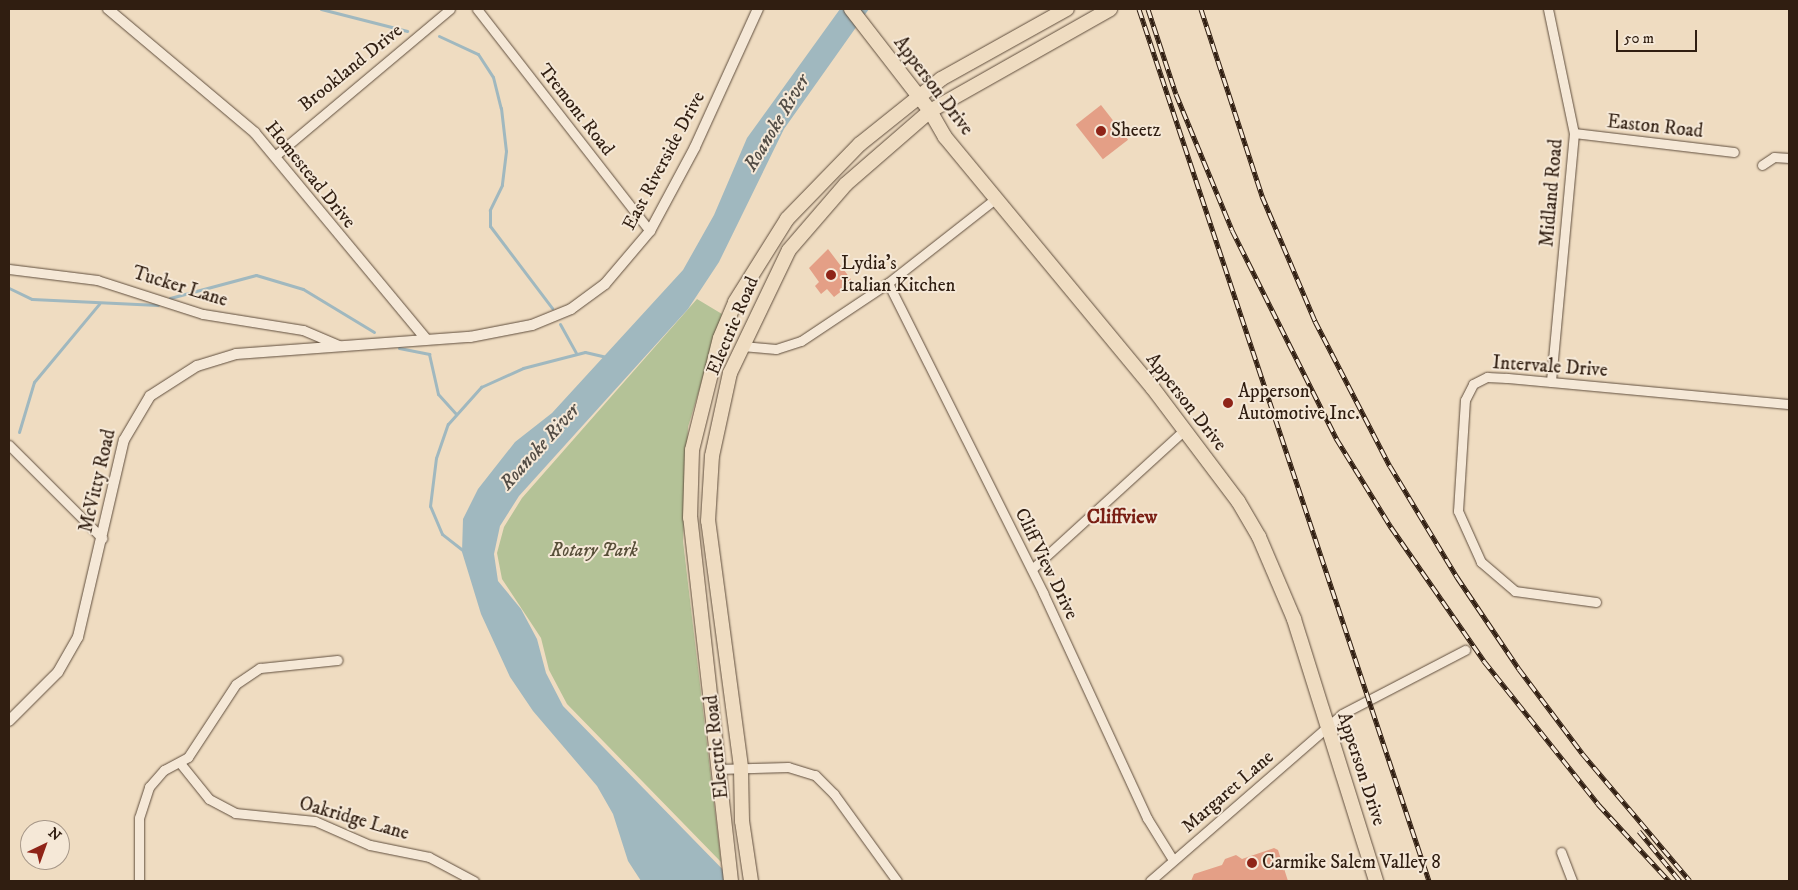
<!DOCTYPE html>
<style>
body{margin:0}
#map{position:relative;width:1798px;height:890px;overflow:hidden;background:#efdcc1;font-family:"IM FELL DW Pica",serif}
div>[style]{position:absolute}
.green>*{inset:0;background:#b4c297}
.water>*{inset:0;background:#a0b8bf}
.stream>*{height:3px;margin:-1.5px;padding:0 1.5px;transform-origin:1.5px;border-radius:1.5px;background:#a0b8bf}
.building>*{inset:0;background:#e49f86;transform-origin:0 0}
.roads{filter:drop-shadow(0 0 1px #604e3d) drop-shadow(0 0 1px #604e3d)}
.minor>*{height:9px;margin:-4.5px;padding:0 4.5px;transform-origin:4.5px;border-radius:4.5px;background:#f5e8d7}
.tertiary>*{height:10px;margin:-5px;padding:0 5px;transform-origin:5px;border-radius:5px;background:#f5e8d7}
.primary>*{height:14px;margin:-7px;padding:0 7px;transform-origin:7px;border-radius:7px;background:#efdcc1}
.rail>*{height:5px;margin-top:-2.5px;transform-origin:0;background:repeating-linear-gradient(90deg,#f5e8d7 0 9px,#301e11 0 18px);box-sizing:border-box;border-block:1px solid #301e11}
.dots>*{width:14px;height:14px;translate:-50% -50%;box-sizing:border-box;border:2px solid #f5e8d7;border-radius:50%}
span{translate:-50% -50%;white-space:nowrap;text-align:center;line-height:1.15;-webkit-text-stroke:4px #f5e8d7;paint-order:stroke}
.street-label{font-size:19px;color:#301e11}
.poi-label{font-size:19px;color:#301e11}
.left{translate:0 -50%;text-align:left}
.park-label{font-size:19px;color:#584f39;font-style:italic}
.water-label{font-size:20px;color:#524c45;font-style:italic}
.neighbourhood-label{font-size:20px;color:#7a1f14;font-weight:700}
.frame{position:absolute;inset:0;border:10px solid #301e11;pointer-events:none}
.north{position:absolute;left:20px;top:820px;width:50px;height:50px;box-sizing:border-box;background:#f5e8d7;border:1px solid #a69788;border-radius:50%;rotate:42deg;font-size:14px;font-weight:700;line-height:20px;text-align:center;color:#301e11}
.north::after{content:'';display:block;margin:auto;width:18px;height:22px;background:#8f2418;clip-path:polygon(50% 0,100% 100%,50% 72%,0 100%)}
.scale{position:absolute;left:1616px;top:30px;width:81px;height:22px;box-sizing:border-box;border:2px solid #301e11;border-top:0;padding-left:6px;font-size:15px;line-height:18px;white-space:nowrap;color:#301e11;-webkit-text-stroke:4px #f5e8d7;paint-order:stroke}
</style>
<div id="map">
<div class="green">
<i style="clip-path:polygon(697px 299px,722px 314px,688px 427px,683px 541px,721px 862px,567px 704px,549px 670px,541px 638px,502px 579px,497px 553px,504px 527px,522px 498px)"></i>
</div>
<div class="water">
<i style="clip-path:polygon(840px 9px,869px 9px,784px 129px,719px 262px,688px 309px,519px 496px,500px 526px,494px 554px,498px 581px,521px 609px,537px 639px,546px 673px,563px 706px,734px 881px,641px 881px,628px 861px,613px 814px,597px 786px,533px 711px,510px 677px,481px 614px,462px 552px,463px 519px,478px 489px,515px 442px,552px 413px,683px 270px,714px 215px,747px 138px)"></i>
</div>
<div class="stream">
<i style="left:321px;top:9px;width:89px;rotate:14.3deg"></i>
<i style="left:439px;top:36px;width:43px;rotate:24.8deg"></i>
<i style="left:478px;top:54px;width:27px;rotate:57deg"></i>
<i style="left:493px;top:77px;width:32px;rotate:76deg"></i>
<i style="left:501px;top:108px;width:43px;rotate:83.4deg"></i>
<i style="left:506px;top:151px;width:34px;rotate:97deg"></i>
<i style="left:502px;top:185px;width:28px;rotate:116deg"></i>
<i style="left:490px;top:210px;width:16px;rotate:90deg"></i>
<i style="left:490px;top:226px;width:103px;rotate:52.9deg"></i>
<i style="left:9px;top:288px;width:25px;rotate:26deg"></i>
<i style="left:32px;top:299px;width:126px;rotate:2.7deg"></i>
<i style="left:170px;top:298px;width:89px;rotate:-15deg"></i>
<i style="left:256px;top:275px;width:49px;rotate:16.6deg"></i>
<i style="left:303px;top:289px;width:83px;rotate:31.2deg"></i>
<i style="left:560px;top:324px;width:33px;rotate:61deg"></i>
<i style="left:399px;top:348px;width:31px;rotate:11deg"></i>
<i style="left:429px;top:354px;width:41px;rotate:77.3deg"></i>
<i style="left:438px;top:394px;width:27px;rotate:48deg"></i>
<i style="left:19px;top:432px;width:52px;rotate:-73.3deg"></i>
<i style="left:34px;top:382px;width:102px;rotate:-50.2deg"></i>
<i style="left:465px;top:552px;width:29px;rotate:-142deg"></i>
<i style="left:442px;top:534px;width:30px;rotate:-113deg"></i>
<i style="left:430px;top:506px;width:48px;rotate:-82.9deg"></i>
<i style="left:436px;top:458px;width:36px;rotate:-71deg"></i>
<i style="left:448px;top:424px;width:50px;rotate:-48.3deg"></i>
<i style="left:481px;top:387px;width:46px;rotate:-24.3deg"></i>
<i style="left:523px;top:368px;width:64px;rotate:-14.5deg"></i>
<i style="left:585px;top:352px;width:22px;rotate:13deg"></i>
</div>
<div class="building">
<i style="left:1101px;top:105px;width:44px;height:32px;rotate:52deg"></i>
<i style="clip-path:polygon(828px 249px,853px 282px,834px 297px,827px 289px,821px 294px,815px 286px,819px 282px,809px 268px)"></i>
<i style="clip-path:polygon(1274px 848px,1278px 850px,1288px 881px,1191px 881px,1194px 874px,1222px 865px,1225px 859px,1236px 855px,1242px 859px)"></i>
</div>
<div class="roads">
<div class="minor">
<i style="left:477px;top:9px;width:281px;rotate:52.1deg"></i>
<i style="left:1548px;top:9px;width:127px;rotate:78.2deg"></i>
<i style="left:1574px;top:133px;width:250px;rotate:95.3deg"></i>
<i style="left:1574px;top:133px;width:161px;rotate:6.8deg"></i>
<i style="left:276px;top:155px;width:227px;rotate:-40deg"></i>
<i style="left:1762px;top:165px;width:14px;rotate:-34deg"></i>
<i style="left:1774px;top:157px;width:15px;rotate:4deg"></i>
<i style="left:9px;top:269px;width:89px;rotate:7.1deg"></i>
<i style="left:97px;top:280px;width:111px;rotate:17.8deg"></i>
<i style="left:203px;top:314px;width:101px;rotate:9.1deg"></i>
<i style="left:303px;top:330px;width:39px;rotate:23deg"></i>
<i style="left:888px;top:283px;width:347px;rotate:63.4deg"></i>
<i style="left:1043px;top:593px;width:248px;rotate:65.2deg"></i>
<i style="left:1147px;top:818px;width:49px;rotate:58.2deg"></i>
<i style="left:742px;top:346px;width:34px;rotate:5deg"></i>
<i style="left:776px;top:349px;width:26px;rotate:-18deg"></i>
<i style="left:801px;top:341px;width:105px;rotate:-33.7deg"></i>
<i style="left:888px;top:283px;width:136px;rotate:-38.1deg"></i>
<i style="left:9px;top:445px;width:132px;rotate:45deg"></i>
<i style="left:1032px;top:569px;width:206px;rotate:-42.4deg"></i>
<i style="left:1596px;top:602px;width:82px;rotate:-172.3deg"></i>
<i style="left:1515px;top:591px;width:45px;rotate:-139.5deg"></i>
<i style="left:1481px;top:562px;width:56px;rotate:-114.3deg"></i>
<i style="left:1458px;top:511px;width:111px;rotate:-86.4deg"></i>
<i style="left:1465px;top:400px;width:18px;rotate:-63deg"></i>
<i style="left:1473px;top:384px;width:16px;rotate:-27deg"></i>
<i style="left:1487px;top:377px;width:20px;rotate:3deg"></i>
<i style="left:1507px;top:378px;width:283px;rotate:5.3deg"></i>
<i style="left:180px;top:763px;width:46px;rotate:51.1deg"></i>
<i style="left:209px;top:799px;width:30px;rotate:28deg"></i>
<i style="left:235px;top:813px;width:80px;rotate:5.7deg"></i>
<i style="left:315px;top:821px;width:60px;rotate:23.6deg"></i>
<i style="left:370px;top:845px;width:60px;rotate:11.5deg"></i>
<i style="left:429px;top:857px;width:51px;rotate:28.1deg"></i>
<i style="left:718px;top:769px;width:70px;rotate:-1.6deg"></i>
<i style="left:788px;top:767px;width:28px;rotate:17deg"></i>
<i style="left:815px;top:775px;width:27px;rotate:45deg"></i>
<i style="left:834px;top:794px;width:107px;rotate:54.1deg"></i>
<i style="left:1561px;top:852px;width:31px;rotate:69deg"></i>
<i style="left:139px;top:881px;width:63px;rotate:-90deg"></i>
<i style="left:139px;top:818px;width:33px;rotate:-72deg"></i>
<i style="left:149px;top:787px;width:23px;rotate:-49deg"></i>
<i style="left:164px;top:770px;width:27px;rotate:-28deg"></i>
<i style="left:188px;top:757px;width:87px;rotate:-56.7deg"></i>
<i style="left:236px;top:684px;width:29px;rotate:-34deg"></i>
<i style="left:260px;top:668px;width:78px;rotate:-5.9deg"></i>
<i style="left:1150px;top:881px;width:254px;rotate:-41deg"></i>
<i style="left:1342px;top:714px;width:139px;rotate:-27.5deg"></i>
</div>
<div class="tertiary">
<i style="left:108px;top:9px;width:192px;rotate:40.1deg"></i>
<i style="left:255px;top:133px;width:268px;rotate:50.3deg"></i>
<i style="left:9px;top:721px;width:69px;rotate:-45deg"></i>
<i style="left:58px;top:672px;width:40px;rotate:-60.3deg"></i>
<i style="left:78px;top:637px;width:202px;rotate:-76.9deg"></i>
<i style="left:124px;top:440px;width:51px;rotate:-59.4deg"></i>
<i style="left:150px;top:396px;width:56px;rotate:-32.6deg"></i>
<i style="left:197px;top:366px;width:41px;rotate:-17.1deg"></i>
<i style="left:236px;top:354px;width:235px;rotate:-4.2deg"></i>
<i style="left:470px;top:337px;width:63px;rotate:-11deg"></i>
<i style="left:532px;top:325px;width:42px;rotate:-22.3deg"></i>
<i style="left:571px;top:309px;width:42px;rotate:-36.3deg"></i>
<i style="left:605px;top:284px;width:70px;rotate:-49.7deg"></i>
<i style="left:650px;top:231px;width:95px;rotate:-61.8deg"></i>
<i style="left:695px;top:147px;width:152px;rotate:-65.5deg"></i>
</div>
<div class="primary">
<i style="left:851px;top:9px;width:129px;rotate:52.2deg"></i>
<i style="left:930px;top:111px;width:30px;rotate:60deg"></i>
<i style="left:945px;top:137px;width:325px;rotate:50.4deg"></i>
<i style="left:1152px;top:387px;width:143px;rotate:53deg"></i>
<i style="left:1238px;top:501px;width:42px;rotate:59.7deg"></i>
<i style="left:1259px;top:537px;width:89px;rotate:66.9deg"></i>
<i style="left:1294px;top:619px;width:275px;rotate:72.6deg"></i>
<i style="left:731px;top:881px;width:365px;rotate:-96.4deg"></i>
<i style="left:690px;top:518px;width:68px;rotate:-88.3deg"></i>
<i style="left:692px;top:450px;width:115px;rotate:-76deg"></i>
<i style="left:720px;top:338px;width:39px;rotate:-67deg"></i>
<i style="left:735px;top:302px;width:98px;rotate:-57.9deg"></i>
<i style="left:787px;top:219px;width:105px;rotate:-45.8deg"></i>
<i style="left:860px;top:144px;width:104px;rotate:-38.7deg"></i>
<i style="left:941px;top:79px;width:144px;rotate:-29.1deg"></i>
<i style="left:751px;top:881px;width:61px;rotate:-98.5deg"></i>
<i style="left:742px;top:821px;width:54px;rotate:-91.1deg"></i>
<i style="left:741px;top:767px;width:248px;rotate:-97.6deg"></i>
<i style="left:708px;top:521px;width:65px;rotate:-86.5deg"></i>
<i style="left:712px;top:456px;width:85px;rotate:-77.8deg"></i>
<i style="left:730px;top:373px;width:136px;rotate:-64.4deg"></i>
<i style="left:789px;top:250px;width:87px;rotate:-49.2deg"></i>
<i style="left:846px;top:184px;width:111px;rotate:-41deg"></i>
<i style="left:930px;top:111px;width:207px;rotate:-29.5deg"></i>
</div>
</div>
<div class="rail">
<i style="left:1139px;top:9px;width:919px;rotate:71.6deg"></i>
<i style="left:1148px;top:9px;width:89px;rotate:71.8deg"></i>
<i style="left:1176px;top:94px;width:147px;rotate:67.6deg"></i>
<i style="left:1232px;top:230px;width:233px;rotate:63.4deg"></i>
<i style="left:1336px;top:438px;width:105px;rotate:58.3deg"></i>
<i style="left:1391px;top:527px;width:163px;rotate:55.2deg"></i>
<i style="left:1484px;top:661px;width:183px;rotate:51.4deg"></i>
<i style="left:1598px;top:804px;width:105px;rotate:47.3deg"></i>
<i style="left:1201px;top:9px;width:197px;rotate:71.9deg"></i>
<i style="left:1262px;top:196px;width:136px;rotate:67deg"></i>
<i style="left:1315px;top:321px;width:163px;rotate:62.7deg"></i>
<i style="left:1390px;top:466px;width:130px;rotate:58.9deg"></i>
<i style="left:1457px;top:577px;width:111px;rotate:56deg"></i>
<i style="left:1519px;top:669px;width:105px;rotate:53.1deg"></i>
<i style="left:1582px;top:753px;width:167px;rotate:49.8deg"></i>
<i style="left:1639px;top:831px;width:65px;rotate:50.6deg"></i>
</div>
<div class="dots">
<i style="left:1101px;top:131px;background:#8f2418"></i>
<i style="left:831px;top:275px;background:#8f2418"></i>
<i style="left:1228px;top:403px;background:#8f2418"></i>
<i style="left:1252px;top:863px;background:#8f2418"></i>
</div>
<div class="street-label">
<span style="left:351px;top:68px;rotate:-39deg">Brookland Drive</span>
<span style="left:933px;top:86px;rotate:53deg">Apperson Drive</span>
<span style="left:576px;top:110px;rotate:52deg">Tremont Road</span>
<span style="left:1655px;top:127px;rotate:6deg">Easton Road</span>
<span style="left:664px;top:161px;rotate:-62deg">East Riverside Drive</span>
<span style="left:310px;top:175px;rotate:51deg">Homestead Drive</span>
<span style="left:1552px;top:193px;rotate:-85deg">Midland Road</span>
<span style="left:180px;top:287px;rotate:17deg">Tucker Lane</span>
<span style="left:733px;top:326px;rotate:-67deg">Electric Road</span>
<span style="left:1550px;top:367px;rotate:4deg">Intervale Drive</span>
<span style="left:1186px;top:402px;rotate:52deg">Apperson Drive</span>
<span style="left:98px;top:481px;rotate:-77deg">McVitty Road</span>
<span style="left:1046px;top:564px;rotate:64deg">Cliff View Drive</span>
<span style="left:717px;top:747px;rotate:-96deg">Electric Road</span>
<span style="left:1361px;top:769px;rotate:72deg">Apperson Drive</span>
<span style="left:1228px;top:792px;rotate:-41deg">Margaret Lane</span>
<span style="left:354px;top:819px;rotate:16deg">Oakridge Lane</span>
</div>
<div class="poi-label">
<span class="left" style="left:1111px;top:131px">Sheetz</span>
<span class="left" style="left:841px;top:275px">Lydia's<br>Italian Kitchen</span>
<span class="left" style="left:1238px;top:403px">Apperson<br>Automotive Inc.</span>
<span class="left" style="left:1262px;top:863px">Carmike Salem Valley 8</span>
</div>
<div class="park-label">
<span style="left:594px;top:551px">Rotary Park</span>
</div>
<div class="water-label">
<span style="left:777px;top:123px;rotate:-59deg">Roanoke River</span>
<span style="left:540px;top:447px;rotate:-48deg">Roanoke River</span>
</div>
<div class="neighbourhood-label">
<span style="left:1122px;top:517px">Cliffview</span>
</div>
<div class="frame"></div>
<div class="north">N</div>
<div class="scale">50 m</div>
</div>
